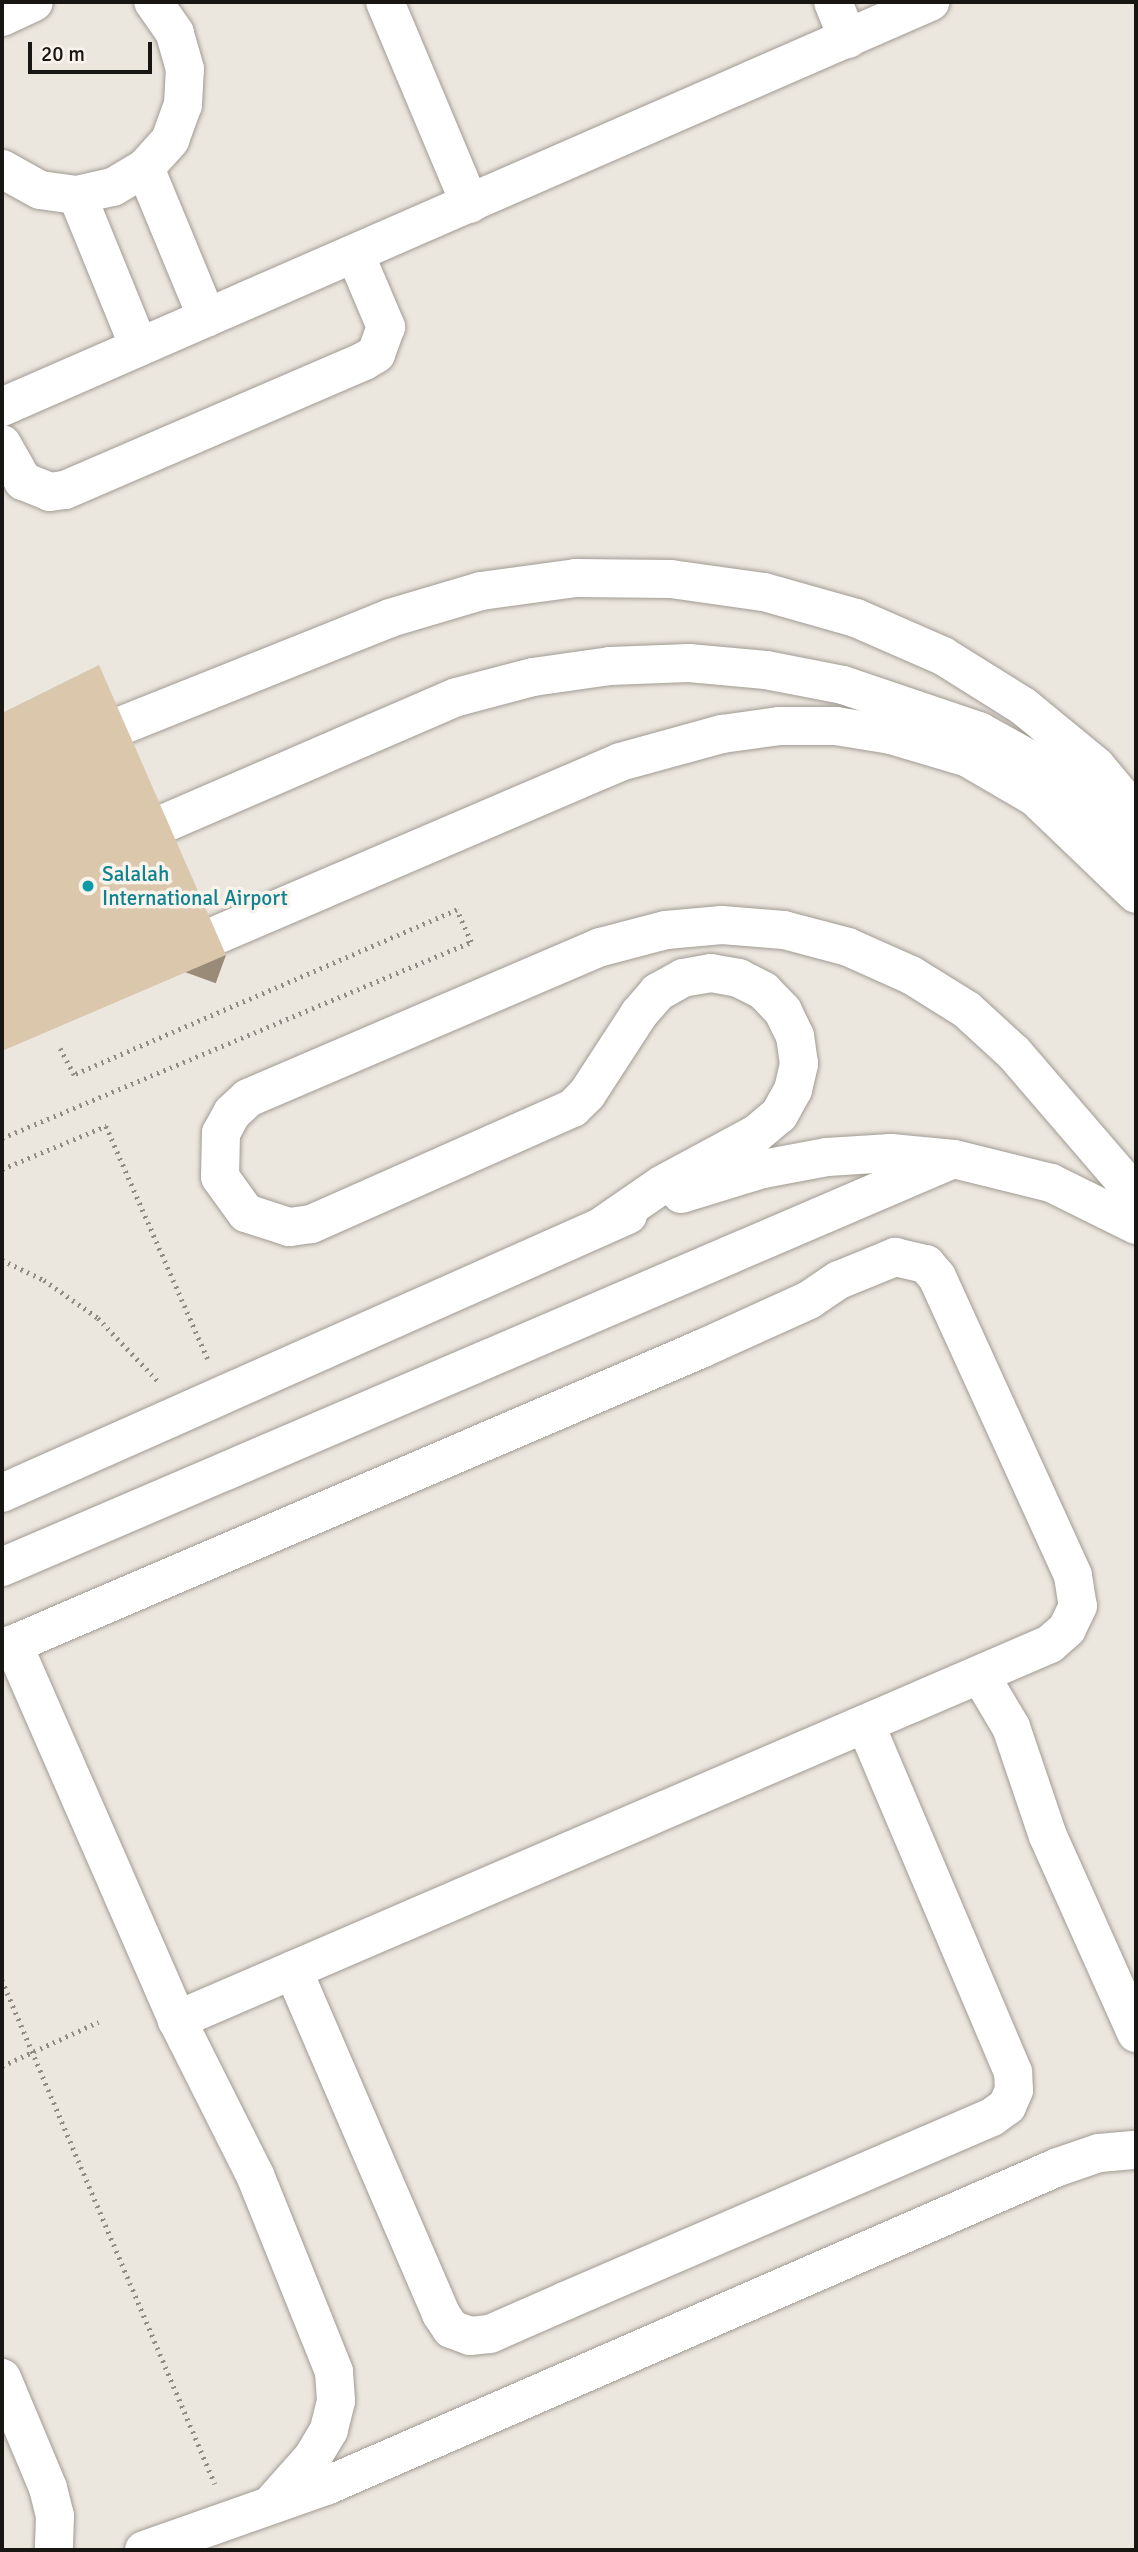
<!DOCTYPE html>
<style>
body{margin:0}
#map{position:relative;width:1138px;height:2552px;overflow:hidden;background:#ebe6de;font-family:Signika,sans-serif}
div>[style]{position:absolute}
.path>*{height:4.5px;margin-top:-2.25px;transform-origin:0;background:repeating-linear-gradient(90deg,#8f8c86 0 2px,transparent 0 7px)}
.roads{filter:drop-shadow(0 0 2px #a09b93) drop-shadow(0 0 2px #a09b93)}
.minor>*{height:38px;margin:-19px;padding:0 19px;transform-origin:19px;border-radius:19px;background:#fff}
.shaded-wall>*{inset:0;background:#998b78;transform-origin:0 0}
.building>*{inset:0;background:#dbc7ab}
.dots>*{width:19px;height:19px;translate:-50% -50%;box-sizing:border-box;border:4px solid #f9f3eb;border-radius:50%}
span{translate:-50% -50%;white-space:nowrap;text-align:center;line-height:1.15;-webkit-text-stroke:7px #f9f3eb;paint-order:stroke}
.culture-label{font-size:21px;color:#0d838f}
.left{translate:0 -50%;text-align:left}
.frame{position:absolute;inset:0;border:4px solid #181613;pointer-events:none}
.scale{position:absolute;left:28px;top:42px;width:124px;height:32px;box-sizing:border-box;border:4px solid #181613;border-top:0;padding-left:9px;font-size:21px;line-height:24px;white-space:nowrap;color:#181613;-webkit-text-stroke:5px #f9f3eb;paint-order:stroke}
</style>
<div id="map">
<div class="path">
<i style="left:2px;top:1138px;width:508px;rotate:-22.68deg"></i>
<i style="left:471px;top:942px;width:35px;rotate:-114deg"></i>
<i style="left:457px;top:910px;width:417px;rotate:156.7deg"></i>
<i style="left:74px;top:1075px;width:30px;rotate:-118deg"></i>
<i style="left:2px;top:1169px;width:113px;rotate:-22.5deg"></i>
<i style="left:106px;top:1126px;width:254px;rotate:66.4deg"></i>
<i style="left:2px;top:1260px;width:47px;rotate:25.5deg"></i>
<i style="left:44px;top:1280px;width:66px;rotate:35.1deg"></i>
<i style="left:98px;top:1318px;width:86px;rotate:46.4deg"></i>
<i style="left:2px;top:1980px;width:547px;rotate:67.09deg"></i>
<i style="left:2px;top:2066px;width:106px;rotate:-24.6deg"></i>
</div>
<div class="roads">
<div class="minor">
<i style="left:385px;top:2px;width:219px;rotate:67.2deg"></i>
<i style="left:833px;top:2px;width:40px;rotate:68deg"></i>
<i style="left:2px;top:17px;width:35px;rotate:-25deg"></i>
<i style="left:145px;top:168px;width:162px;rotate:67.5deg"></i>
<i style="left:2px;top:169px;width:43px;rotate:28.9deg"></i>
<i style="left:40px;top:190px;width:37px;rotate:8deg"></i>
<i style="left:77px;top:195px;width:37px;rotate:-13deg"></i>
<i style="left:113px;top:187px;width:37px;rotate:-31deg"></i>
<i style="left:145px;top:168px;width:38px;rotate:-48deg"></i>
<i style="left:170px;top:140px;width:37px;rotate:-70deg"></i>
<i style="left:183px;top:105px;width:36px;rotate:-87deg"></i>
<i style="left:185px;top:69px;width:37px;rotate:-106deg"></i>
<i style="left:175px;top:33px;width:38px;rotate:-125deg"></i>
<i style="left:77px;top:195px;width:164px;rotate:67.8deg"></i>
<i style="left:2px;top:407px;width:1013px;rotate:-23.58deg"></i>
<i style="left:2px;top:444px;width:43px;rotate:60.4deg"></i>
<i style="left:23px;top:481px;width:29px;rotate:22deg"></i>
<i style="left:50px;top:492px;width:15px;rotate:-8deg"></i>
<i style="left:65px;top:490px;width:326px;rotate:-23.3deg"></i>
<i style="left:364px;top:361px;width:14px;rotate:-30deg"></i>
<i style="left:376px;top:354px;width:29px;rotate:-70deg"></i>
<i style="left:386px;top:327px;width:79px;rotate:-113deg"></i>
<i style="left:103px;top:733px;width:309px;rotate:-21.8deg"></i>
<i style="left:390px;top:618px;width:95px;rotate:-16.5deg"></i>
<i style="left:481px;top:591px;width:96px;rotate:-7.8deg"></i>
<i style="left:576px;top:578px;width:95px;rotate:0.6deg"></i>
<i style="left:671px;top:579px;width:94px;rotate:8deg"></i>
<i style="left:764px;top:592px;width:96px;rotate:15.8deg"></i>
<i style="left:856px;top:618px;width:95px;rotate:23.6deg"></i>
<i style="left:943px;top:656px;width:94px;rotate:32deg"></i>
<i style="left:1023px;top:706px;width:94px;rotate:39.4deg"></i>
<i style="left:1096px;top:766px;width:62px;rotate:50.2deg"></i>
<i style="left:149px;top:830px;width:335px;rotate:-23.4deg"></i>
<i style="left:457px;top:697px;width:79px;rotate:-14.7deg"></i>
<i style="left:533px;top:677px;width:78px;rotate:-8.1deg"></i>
<i style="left:610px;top:666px;width:79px;rotate:-2.2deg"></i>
<i style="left:689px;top:663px;width:77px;rotate:5.2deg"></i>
<i style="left:766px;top:670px;width:78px;rotate:11deg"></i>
<i style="left:843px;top:685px;width:144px;rotate:18.7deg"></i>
<i style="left:979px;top:731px;width:82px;rotate:29.1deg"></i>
<i style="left:1051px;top:771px;width:70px;rotate:38deg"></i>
<i style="left:1106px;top:814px;width:52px;rotate:55.1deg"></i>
<i style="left:198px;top:943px;width:459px;rotate:-23.2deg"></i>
<i style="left:620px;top:762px;width:106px;rotate:-15.4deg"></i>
<i style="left:722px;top:734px;width:59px;rotate:-7.9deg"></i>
<i style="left:780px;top:726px;width:56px"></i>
<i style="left:836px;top:726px;width:56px;rotate:9.3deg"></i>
<i style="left:891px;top:735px;width:80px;rotate:16.6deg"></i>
<i style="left:968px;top:758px;width:78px;rotate:30.2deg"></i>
<i style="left:1035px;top:797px;width:140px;rotate:43.8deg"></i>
<i style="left:681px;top:1194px;width:86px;rotate:-17deg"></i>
<i style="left:763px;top:1169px;width:65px;rotate:-10.6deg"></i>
<i style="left:827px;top:1157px;width:64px;rotate:-3.6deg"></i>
<i style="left:891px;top:1153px;width:63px;rotate:5.4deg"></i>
<i style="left:954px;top:1159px;width:100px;rotate:13.9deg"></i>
<i style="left:1051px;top:1183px;width:95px;rotate:26.3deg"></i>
<i style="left:605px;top:1224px;width:70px;rotate:-34.6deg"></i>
<i style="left:663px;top:1184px;width:106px;rotate:-28.3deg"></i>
<i style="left:756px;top:1134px;width:30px;rotate:-40deg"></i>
<i style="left:779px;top:1115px;width:29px;rotate:-61deg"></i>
<i style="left:793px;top:1090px;width:27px;rotate:-77deg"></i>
<i style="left:799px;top:1064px;width:28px;rotate:-98deg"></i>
<i style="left:795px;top:1036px;width:28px;rotate:-116deg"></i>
<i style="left:783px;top:1011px;width:28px;rotate:-134deg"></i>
<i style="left:764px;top:991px;width:28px;rotate:-153deg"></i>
<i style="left:739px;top:978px;width:28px;rotate:-170deg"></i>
<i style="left:711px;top:973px;width:28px;rotate:170deg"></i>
<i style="left:683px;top:978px;width:29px;rotate:151deg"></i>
<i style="left:658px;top:992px;width:29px;rotate:131deg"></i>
<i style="left:639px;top:1014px;width:95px;rotate:123deg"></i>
<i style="left:587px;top:1094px;width:20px;rotate:135deg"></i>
<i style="left:573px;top:1108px;width:287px;rotate:156.1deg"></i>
<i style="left:311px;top:1224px;width:22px;rotate:172deg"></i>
<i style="left:289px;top:1227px;width:45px;rotate:-162deg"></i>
<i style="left:246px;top:1213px;width:44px;rotate:-125.8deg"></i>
<i style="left:220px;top:1177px;width:44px;rotate:-88.7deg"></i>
<i style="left:221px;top:1133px;width:23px;rotate:-61deg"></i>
<i style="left:232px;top:1113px;width:22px;rotate:-43deg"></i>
<i style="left:248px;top:1098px;width:384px;rotate:-23.2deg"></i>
<i style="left:601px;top:947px;width:67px;rotate:-14.7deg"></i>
<i style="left:666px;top:930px;width:56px;rotate:-5.1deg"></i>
<i style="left:722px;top:925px;width:62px;rotate:4.6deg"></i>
<i style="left:784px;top:930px;width:66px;rotate:14.9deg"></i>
<i style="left:848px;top:947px;width:69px;rotate:24deg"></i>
<i style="left:911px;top:975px;width:66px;rotate:32deg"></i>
<i style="left:967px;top:1010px;width:64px;rotate:42.5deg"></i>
<i style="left:1014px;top:1053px;width:187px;rotate:49.3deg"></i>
<i style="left:2px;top:1493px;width:685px;rotate:-23.95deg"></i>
<i style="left:2px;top:1567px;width:1030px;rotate:-23.21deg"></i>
<i style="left:13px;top:1644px;width:410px;rotate:66.4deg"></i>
<i style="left:177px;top:2020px;width:174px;rotate:63.3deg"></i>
<i style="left:255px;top:2175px;width:212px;rotate:68.1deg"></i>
<i style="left:334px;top:2372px;width:29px;rotate:86deg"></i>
<i style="left:336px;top:2401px;width:30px;rotate:104deg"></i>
<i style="left:329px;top:2430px;width:31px;rotate:121deg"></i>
<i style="left:313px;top:2457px;width:60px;rotate:131.6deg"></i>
<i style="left:2px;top:1649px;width:761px;rotate:-23.23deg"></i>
<i style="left:701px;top:1349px;width:119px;rotate:-24.4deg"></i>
<i style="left:809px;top:1300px;width:36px;rotate:-34deg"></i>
<i style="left:839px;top:1280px;width:61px;rotate:-22.3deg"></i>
<i style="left:895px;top:1257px;width:32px;rotate:13deg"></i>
<i style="left:926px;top:1264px;width:17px;rotate:50deg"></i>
<i style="left:937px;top:1277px;width:328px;rotate:65.5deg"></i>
<i style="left:1073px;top:1576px;width:30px;rotate:81deg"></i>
<i style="left:1078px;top:1606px;width:25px;rotate:116deg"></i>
<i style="left:1067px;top:1629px;width:23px;rotate:139deg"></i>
<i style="left:1050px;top:1644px;width:951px;rotate:156.7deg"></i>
<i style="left:980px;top:1675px;width:61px;rotate:59.2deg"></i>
<i style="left:1011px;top:1727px;width:115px;rotate:71.3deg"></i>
<i style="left:1048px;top:1836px;width:216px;rotate:65.9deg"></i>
<i style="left:293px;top:1970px;width:374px;rotate:66.7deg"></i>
<i style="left:441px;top:2314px;width:18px;rotate:56deg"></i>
<i style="left:451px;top:2329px;width:20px;rotate:20deg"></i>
<i style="left:470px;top:2336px;width:20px;rotate:-6deg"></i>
<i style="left:490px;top:2334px;width:82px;rotate:-23.7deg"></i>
<i style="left:565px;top:2301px;width:465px;rotate:-23.3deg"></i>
<i style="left:992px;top:2117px;width:19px;rotate:-36deg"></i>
<i style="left:1007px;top:2106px;width:17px;rotate:-66deg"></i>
<i style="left:1014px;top:2090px;width:18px;rotate:-93deg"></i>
<i style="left:1013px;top:2072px;width:378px;rotate:-113deg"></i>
<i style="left:2px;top:2378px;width:119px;rotate:67.3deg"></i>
<i style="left:48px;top:2488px;width:29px;rotate:76deg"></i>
<i style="left:55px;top:2516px;width:34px;rotate:92deg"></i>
<i style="left:144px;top:2550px;width:193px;rotate:-19.4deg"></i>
<i style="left:326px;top:2486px;width:798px;rotate:-23.55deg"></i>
<i style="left:1058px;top:2167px;width:43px;rotate:-18.9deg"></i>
<i style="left:1099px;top:2153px;width:37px;rotate:-5deg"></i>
</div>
</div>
<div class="shaded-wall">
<i style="left:226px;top:955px;width:30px;height:244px;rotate:110deg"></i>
</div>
<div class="building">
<i style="clip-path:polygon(99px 665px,226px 955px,2px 1051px,2px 713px)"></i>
</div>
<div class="dots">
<i style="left:88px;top:886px;background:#0f9aa8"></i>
</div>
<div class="culture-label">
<span class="left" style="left:102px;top:886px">Salalah<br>International Airport</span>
</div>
<div class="frame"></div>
<div class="scale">20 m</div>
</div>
